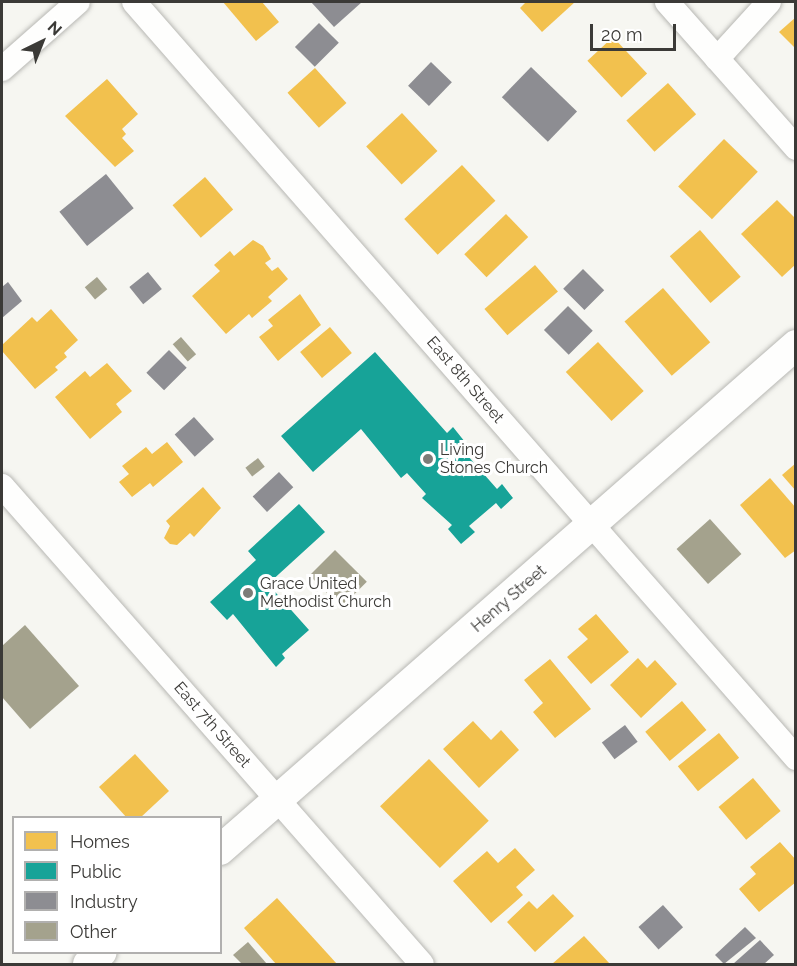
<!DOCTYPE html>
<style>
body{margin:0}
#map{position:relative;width:797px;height:966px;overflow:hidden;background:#f6f6f1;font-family:Raleway,sans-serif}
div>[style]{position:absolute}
.homes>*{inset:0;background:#f2c14e;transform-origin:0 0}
.public>*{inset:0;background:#17a398}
.industry>*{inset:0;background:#8d8d92;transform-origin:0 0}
.building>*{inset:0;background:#a4a28d;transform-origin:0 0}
.roads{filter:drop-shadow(0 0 2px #b8b8b4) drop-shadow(0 0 2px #b8b8b4)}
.minor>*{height:24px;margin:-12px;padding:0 12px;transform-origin:12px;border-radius:12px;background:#fefefd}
.tertiary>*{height:30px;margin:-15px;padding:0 15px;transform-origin:15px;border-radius:15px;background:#fefefd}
.dots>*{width:16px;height:16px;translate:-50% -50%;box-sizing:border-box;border:3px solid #fff;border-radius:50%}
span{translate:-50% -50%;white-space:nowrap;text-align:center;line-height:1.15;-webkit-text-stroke:6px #fff;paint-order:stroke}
.street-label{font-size:16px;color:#3b3a37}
.poi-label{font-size:16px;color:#3b3a37}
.left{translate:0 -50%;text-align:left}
.frame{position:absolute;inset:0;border:3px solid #3b3a37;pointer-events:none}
.legend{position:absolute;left:12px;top:816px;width:210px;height:138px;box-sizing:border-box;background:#fff;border:2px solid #b1b0af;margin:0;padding:8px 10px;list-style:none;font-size:18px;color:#3b3a37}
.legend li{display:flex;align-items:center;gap:12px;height:30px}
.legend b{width:30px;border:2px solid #b1b0af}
.north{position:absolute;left:12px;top:12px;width:60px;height:60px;-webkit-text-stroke:4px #fff;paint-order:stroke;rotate:43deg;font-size:16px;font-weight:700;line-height:24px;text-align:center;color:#3b3a37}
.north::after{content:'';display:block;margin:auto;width:21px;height:27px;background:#3b3a37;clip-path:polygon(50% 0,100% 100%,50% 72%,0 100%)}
.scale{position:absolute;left:590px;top:24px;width:86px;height:27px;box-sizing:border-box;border:3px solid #3b3a37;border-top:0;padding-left:8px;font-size:18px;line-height:21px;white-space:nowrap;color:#3b3a37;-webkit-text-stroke:4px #fff;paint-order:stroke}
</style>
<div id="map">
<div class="homes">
<i style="clip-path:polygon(223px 2px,262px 2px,279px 22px,256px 41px)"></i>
<i style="clip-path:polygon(526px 2px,575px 2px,542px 32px,520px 8px)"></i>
<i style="clip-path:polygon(796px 17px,796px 49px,779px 32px)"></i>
<i style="left:613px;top:37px;width:50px;height:35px;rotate:47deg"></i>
<i style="left:315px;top:68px;width:47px;height:37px;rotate:48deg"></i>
<i style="clip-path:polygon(107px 79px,138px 114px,122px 129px,126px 134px,122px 138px,134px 151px,115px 167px,65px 116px)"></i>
<i style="left:668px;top:83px;width:42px;height:56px;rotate:48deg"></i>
<i style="left:402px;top:113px;width:52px;height:49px;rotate:47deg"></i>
<i style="left:724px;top:139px;width:47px;height:66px;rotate:44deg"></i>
<i style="left:462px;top:165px;width:49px;height:79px;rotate:47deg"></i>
<i style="left:205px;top:177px;width:43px;height:43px;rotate:49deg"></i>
<i style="clip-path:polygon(777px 200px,796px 219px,796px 264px,782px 277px,741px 234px)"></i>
<i style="left:506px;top:214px;width:32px;height:58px;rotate:46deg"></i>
<i style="left:700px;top:230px;width:62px;height:40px;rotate:49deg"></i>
<i style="clip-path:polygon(253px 240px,263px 246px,271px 259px,265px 263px,272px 271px,278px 267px,288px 279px,268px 297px,272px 301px,252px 318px,249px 314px,226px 334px,192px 296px,220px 271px,214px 265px,230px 251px,234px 256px)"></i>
<i style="left:535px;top:265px;width:35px;height:67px;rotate:49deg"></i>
<i style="left:663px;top:288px;width:72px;height:51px;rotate:49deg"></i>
<i style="clip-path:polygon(300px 294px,321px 325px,278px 361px,259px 337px,273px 326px,268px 320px)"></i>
<i style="clip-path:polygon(51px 309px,78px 340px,64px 353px,67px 357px,55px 367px,58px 370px,35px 389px,2px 351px,2px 345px,32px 317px,37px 322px)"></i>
<i style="left:330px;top:327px;width:34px;height:39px;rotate:50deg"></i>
<i style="left:598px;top:342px;width:67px;height:44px;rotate:47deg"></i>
<i style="clip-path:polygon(107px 363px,132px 391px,116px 404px,122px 412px,90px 439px,55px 397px,85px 371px,90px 377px)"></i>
<i style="clip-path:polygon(167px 442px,183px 462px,153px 487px,150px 483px,132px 497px,119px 482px,129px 474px,122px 466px,146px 447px,152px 454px)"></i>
<i style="clip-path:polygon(796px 463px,796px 491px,782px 475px)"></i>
<i style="clip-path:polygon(770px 478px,796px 508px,796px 550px,785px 558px,740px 505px)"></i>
<i style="clip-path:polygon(203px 487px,221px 508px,194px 537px,190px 533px,177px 545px,170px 544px,164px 538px,170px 526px,166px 521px)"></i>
<i style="clip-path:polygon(596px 614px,629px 652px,591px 684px,567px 657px,588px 639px,578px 629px)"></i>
<i style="clip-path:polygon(638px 658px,647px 668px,655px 660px,677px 684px,641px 718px,610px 685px)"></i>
<i style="clip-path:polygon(550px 659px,591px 709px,555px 738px,533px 712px,543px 703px,524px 680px)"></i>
<i style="left:682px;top:701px;width:38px;height:48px;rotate:50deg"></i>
<i style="clip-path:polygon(473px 721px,491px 740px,501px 730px,519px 750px,479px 788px,443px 749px)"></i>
<i style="left:719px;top:733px;width:32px;height:53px;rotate:51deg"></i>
<i style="clip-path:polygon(135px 754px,169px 791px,140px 818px,127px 818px,99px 787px)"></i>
<i style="left:429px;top:759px;width:86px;height:68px;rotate:46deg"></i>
<i style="left:753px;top:778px;width:43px;height:45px;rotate:50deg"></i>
<i style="clip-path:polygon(780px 842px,796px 860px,796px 882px,759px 912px,739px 889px,756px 874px,750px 867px)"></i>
<i style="clip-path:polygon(515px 848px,535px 870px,516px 887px,523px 895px,491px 923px,453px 881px,487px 851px,498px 863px)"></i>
<i style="clip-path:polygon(553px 894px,574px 916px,535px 952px,507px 922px,529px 901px,537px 909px)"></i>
<i style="clip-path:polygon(277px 898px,337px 964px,276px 964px,244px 928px)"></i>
<i style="clip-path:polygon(584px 936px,610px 964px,552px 964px)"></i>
</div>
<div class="public">
<i style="clip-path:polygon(375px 352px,447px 433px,453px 427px,465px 442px,460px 447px,497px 489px,502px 484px,513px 498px,501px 509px,496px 503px,469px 526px,475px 532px,461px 544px,448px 529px,452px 525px,422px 498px,426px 494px,407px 473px,401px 478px,361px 429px,313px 472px,281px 436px)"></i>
<i style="clip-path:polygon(299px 504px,325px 532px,268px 584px,309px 630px,282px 654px,285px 658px,276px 667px,233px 614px,227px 620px,210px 602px,256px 560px,248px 551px)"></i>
</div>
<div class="industry">
<i style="clip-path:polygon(311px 2px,362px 2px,334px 27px)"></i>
<i style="left:319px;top:23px;width:28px;height:34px;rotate:45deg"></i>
<i style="left:431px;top:62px;width:29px;height:33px;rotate:44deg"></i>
<i style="left:531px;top:67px;width:64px;height:42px;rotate:44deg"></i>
<i style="left:106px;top:174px;width:44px;height:60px;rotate:51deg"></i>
<i style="left:583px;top:269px;width:30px;height:28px;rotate:45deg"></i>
<i style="left:148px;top:272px;width:22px;height:24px;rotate:51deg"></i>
<i style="clip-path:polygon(8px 282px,22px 301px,2px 318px,2px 287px)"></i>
<i style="left:568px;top:306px;width:35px;height:34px;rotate:45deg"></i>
<i style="left:169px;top:350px;width:25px;height:32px;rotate:45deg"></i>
<i style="left:194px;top:417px;width:30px;height:26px;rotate:48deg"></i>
<i style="left:279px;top:472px;width:21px;height:36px;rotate:47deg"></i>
<i style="left:625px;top:725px;width:21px;height:29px;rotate:53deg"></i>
<i style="left:663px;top:905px;width:30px;height:33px;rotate:48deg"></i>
<i style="clip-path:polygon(745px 927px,756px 938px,724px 964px,715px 955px)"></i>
<i style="clip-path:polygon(760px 940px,774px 955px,764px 964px,733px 964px)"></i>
</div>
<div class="building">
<i style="left:97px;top:277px;width:16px;height:16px;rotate:50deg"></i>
<i style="left:181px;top:337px;width:23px;height:11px;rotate:49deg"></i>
<i style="left:258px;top:458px;width:11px;height:16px;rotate:52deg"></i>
<i style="left:710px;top:519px;width:47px;height:45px;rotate:48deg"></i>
<i style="left:335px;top:550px;width:45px;height:36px;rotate:45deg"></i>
<i style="clip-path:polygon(25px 625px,79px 686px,30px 729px,2px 697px,2px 646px)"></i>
<i style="clip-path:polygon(248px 942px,267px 964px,242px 964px,233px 955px)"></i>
</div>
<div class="roads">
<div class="minor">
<i style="left:134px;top:2px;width:1005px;rotate:48.79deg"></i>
<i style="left:667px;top:2px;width:195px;rotate:48.5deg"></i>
<i style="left:717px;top:59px;width:77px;rotate:-47.6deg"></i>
<i style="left:2px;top:69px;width:101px;rotate:-41.4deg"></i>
<i style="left:2px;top:486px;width:636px;rotate:48.7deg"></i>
</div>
<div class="tertiary">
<i style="left:220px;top:850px;width:766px;rotate:-41.24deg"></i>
<i style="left:88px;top:964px;width:18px;rotate:-41deg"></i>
</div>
</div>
<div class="dots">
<i style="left:428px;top:459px;background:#7c7c78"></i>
<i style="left:248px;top:593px;background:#7c7c78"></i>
</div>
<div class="street-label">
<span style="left:465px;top:380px;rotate:49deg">East 8th Street</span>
<span style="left:509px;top:599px;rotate:-41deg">Henry Street</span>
<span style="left:212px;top:725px;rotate:49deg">East 7th Street</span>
</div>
<div class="poi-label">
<span class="left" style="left:440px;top:459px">Living<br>Stones Church</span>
<span class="left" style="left:260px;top:593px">Grace United<br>Methodist Church</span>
</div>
<div class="frame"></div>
<ul class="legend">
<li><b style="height:16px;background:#f2c14e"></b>Homes</li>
<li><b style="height:16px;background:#17a398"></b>Public</li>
<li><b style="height:16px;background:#8d8d92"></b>Industry</li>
<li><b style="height:16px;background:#a4a28d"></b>Other</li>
</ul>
<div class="north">N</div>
<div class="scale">20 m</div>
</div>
